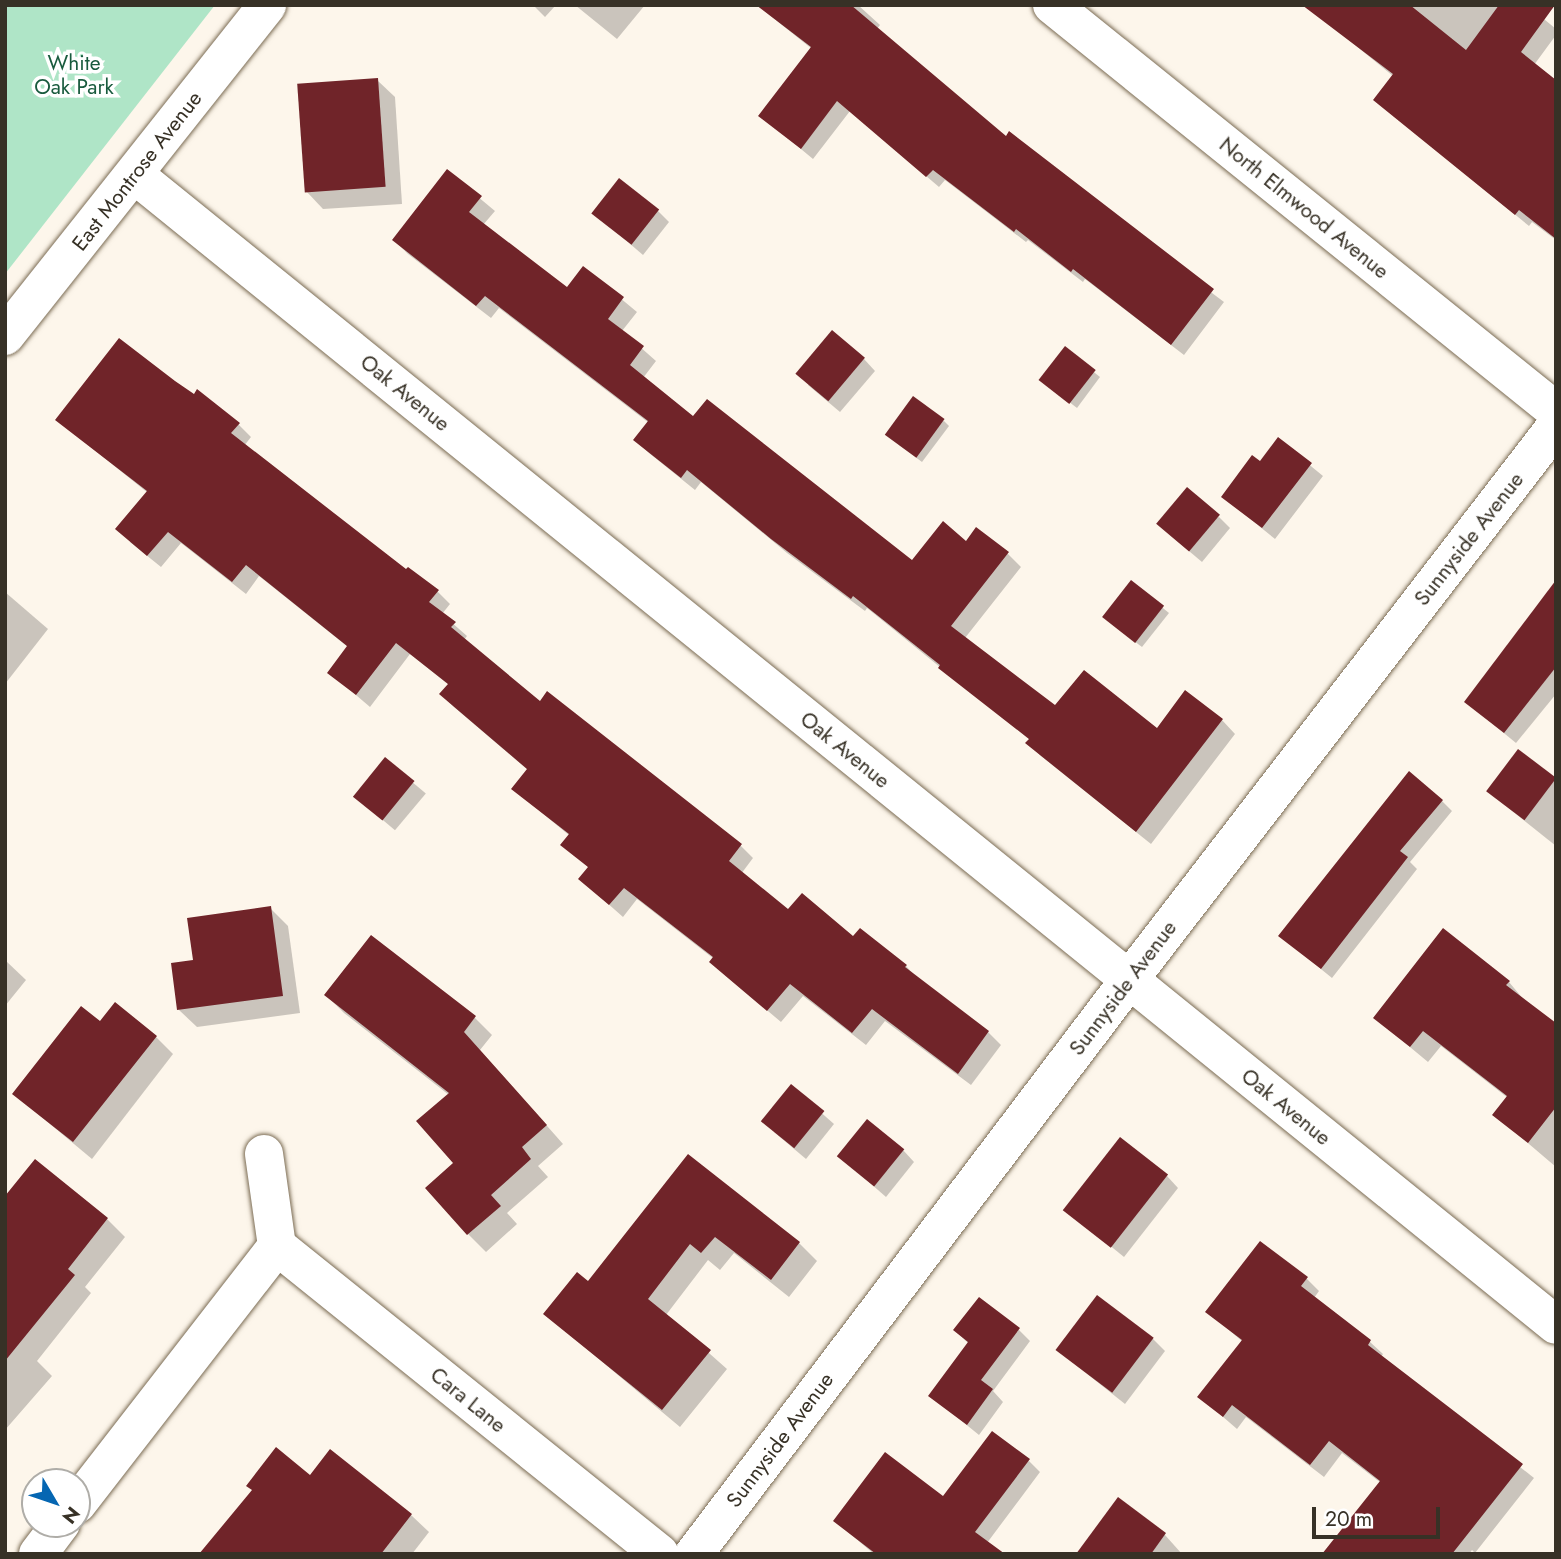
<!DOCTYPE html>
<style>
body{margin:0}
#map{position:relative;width:1561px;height:1559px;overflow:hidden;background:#fdf6eb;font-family:Jost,sans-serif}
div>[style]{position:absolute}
.green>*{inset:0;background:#afe5c7}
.shadow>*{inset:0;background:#0003;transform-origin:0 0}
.building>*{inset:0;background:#702429;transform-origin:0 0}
.roads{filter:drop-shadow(0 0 2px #7b6c54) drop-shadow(0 0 2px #7b6c54)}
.minor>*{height:38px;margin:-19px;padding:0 19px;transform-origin:19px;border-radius:19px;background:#fff}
span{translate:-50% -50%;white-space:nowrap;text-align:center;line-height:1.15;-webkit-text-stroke:7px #fff;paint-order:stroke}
.park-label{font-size:21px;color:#195b3e}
.street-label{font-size:21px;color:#373126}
.frame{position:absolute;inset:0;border:7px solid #373126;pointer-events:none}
.north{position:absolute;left:21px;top:1468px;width:70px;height:70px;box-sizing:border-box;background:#fff;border:2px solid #afada8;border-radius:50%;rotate:129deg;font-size:19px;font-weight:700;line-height:28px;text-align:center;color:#373126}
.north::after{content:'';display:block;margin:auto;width:24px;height:32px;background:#0566b2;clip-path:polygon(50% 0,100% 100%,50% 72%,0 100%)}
.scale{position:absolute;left:1312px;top:1507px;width:128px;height:32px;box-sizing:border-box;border:4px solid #373126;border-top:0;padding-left:9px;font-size:21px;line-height:24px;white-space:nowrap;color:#373126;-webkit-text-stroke:5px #fff;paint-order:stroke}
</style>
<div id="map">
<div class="green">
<i style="clip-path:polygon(5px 5px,215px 5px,5px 274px)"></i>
</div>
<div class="shadow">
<i style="clip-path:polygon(533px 5px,556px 5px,545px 17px)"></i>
<i style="clip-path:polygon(575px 5px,645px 5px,617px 39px)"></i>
<i style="clip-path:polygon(757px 5px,858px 5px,880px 25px,877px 29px,1006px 138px,1224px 302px,1184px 355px,1085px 279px,1083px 282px,1028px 240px,1026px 242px,945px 180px,939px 187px,850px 111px,813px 159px,761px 116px,812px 49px)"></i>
<i style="clip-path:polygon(1324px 5px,1527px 5px,1556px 29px,1556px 35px,1534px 65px,1556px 82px,1556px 240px,1532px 222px,1529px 226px,1375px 100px,1393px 76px,1317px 14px)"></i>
<i style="clip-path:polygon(377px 80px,395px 97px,402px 204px,323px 209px,306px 191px)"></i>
<i style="clip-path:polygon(447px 171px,495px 211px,483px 225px,567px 290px,584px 268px,637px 312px,622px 331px,656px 361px,643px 378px,693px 418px,912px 563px,967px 543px,1008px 554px,1021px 567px,965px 638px,1056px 708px,1157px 730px,1222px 720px,1235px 734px,1151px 844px,1041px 756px,1028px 743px,1030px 740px,867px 608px,865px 611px,787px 553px,701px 482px,695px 490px,649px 453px,635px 440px,649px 423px,499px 308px,491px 318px,408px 254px,394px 240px)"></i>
<i style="clip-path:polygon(657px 210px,669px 222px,643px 255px,594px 213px)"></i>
<i style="clip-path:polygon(1065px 349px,1100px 377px,1077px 408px,1047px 385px)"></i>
<i style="clip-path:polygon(864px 359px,875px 371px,840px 412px,808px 385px)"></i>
<i style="clip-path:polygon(174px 382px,238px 424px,251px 437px,244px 446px,406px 572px,437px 591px,450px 604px,442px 614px,467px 636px,464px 640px,540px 704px,740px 845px,753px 858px,741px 874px,789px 912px,854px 939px,906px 966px,918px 979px,988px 1032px,1001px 1045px,971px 1085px,885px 1021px,866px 1045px,803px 996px,781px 1022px,725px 975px,714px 959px,637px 899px,623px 917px,580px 879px,589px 868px,563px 844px,570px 836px,513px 789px,528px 770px,454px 707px,441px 694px,449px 685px,410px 654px,370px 707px,329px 672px,348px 647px,259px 576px,246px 594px,181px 543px,161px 567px,130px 542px,148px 493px,57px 420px)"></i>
<i style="clip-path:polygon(944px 421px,949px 426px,922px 462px,891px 439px)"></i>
<i style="clip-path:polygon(1278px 439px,1323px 476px,1275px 539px,1223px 497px,1261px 463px)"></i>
<i style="clip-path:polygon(1219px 517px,1230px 528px,1202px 562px,1170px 535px)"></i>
<i style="clip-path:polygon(1132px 583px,1169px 613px,1142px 647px,1110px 623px)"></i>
<i style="clip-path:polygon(1556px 583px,1556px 694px,1516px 743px,1466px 702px)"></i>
<i style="clip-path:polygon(5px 592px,48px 629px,5px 684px)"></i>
<i style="clip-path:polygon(1518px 751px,1556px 780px,1556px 846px,1487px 791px)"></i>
<i style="left:386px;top:760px;width:52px;height:48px;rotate:40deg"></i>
<i style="clip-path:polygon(1442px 801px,1452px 811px,1410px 862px,1417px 869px,1332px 978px,1280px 936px)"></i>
<i style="clip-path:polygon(270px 908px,288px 926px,300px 1013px,197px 1027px,179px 1010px,195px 962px)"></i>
<i style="clip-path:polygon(371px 937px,475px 1018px,492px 1035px,480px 1050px,563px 1144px,538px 1166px,548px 1177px,507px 1213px,517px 1224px,486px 1252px,468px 1234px,455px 1163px,449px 1095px,344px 1013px,326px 995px)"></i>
<i style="clip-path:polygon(5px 960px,26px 980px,5px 1006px)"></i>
<i style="clip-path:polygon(1509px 982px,1524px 1000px,1556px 1025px,1556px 1167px,1495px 1115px,1508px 1098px,1441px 1046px,1428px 1062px,1375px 1018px)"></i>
<i style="clip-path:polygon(156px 1037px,173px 1054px,92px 1159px,14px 1094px)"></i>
<i style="clip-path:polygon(791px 1086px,834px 1124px,806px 1159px,774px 1132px)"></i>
<i style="clip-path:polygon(903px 1150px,914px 1162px,886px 1197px,839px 1156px)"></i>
<i style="clip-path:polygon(688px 1157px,799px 1243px,817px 1261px,789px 1297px,734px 1253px,720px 1270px,708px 1260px,666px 1315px,727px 1369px,680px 1427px,545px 1314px,588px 1283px)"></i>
<i style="clip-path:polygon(1167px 1176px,1178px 1188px,1124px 1257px,1065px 1209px)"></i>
<i style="clip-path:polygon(107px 1219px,125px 1237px,85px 1287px,91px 1293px,37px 1361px,52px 1376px,5px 1430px,5px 1226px)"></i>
<i style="clip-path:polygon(1261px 1244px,1307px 1279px,1319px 1291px,1314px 1298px,1370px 1342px,1383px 1354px,1381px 1357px,1534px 1478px,1475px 1553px,1472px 1550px,1469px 1554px,1334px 1554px,1381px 1483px,1342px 1453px,1324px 1477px,1246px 1417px,1237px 1429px,1200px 1397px,1243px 1342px,1208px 1312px)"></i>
<i style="clip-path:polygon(955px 1330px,1019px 1330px,1030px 1341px,993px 1391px,1003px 1402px,979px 1435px,931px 1396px,969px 1344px)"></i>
<i style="clip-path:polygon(1153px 1339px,1165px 1351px,1125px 1404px,1057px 1350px)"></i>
<i style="clip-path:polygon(1029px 1461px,1040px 1472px,987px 1543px,1002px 1554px,874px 1554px,835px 1521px,944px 1498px)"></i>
<i style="clip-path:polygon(311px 1477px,411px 1515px,429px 1532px,412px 1554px,201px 1554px)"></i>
<i style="clip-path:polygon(1118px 1500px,1165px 1535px,1182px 1554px,1078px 1554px)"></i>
</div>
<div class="building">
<i style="clip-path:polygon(756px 5px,851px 5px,1006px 136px,1009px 131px,1214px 289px,1171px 345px,1073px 269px,1071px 272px,1016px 229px,1014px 232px,933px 170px,926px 177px,837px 101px,801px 149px,758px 116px,811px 47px)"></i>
<i style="clip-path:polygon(1302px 5px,1410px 5px,1466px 50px,1499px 5px,1555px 5px,1521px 52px,1556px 80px,1556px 239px,1519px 210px,1515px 215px,1373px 100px,1393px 74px)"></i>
<i style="left:378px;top:78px;width:109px;height:81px;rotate:86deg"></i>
<i style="clip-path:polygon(447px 169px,482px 196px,469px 212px,567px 287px,583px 266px,624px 297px,608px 319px,644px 346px,630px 365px,693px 416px,707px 399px,912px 560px,943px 521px,966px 541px,976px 527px,1009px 552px,951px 626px,1055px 705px,1084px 670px,1157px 728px,1185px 690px,1223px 719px,1136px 832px,1025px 743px,1029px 739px,938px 668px,940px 665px,853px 596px,851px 599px,771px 539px,687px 470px,681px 478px,633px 440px,648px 421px,485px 296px,476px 306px,392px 240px)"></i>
<i style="left:619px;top:178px;width:51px;height:45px;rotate:38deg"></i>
<i style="left:832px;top:330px;width:43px;height:57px;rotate:40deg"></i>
<i style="clip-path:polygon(119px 338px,175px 381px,194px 394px,197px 389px,240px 423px,231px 433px,406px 569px,408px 567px,439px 590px,429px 602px,456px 622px,451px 627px,540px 701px,547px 691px,742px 844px,729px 861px,788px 909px,802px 893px,853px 936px,860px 928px,907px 965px,905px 967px,989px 1031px,958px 1074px,872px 1009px,852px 1033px,790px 984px,767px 1011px,709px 962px,713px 957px,624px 888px,609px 905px,578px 879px,588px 867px,560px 845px,569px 834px,511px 789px,527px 769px,439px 694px,448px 684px,396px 643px,356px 695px,327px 673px,347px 646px,246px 565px,232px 582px,168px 532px,147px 556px,115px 529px,147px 491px,55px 420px)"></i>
<i style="left:1065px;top:346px;width:39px;height:43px;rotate:38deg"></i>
<i style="left:913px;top:396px;width:39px;height:48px;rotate:36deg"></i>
<i style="clip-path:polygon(1278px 437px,1312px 463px,1262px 528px,1221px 497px,1252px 455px,1260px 461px)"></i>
<i style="left:1187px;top:487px;width:43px;height:48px;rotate:40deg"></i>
<i style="left:1131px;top:580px;width:42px;height:47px;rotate:38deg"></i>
<i style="clip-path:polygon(1556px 580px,1556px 667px,1504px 733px,1464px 702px)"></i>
<i style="left:1518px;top:749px;width:48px;height:53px;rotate:37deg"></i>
<i style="left:385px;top:757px;width:38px;height:51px;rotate:39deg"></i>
<i style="clip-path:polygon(1409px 771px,1443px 800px,1400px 851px,1408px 857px,1321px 969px,1278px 936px)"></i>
<i style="clip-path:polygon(271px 906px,283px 996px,177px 1010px,171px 963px,193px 960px,187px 918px)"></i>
<i style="clip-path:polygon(1443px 928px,1510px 981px,1506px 985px,1556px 1023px,1556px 1107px,1528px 1143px,1492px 1115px,1507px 1096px,1423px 1031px,1410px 1047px,1373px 1018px)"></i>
<i style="clip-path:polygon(371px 935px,476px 1016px,464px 1032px,547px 1125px,522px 1147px,531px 1159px,491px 1195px,501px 1206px,467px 1235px,425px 1188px,453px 1163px,416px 1121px,449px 1093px,324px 995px)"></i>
<i style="clip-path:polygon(115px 1002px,157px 1036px,73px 1142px,12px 1094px,81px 1006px,100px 1021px)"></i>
<i style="left:791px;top:1084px;width:43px;height:48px;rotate:39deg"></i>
<i style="left:867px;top:1119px;width:48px;height:48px;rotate:39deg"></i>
<i style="left:1120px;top:1137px;width:61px;height:93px;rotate:38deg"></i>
<i style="clip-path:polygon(688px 1154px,800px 1242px,771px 1280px,715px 1237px,701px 1253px,690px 1244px,648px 1299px,711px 1350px,662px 1410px,543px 1314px,577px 1272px,588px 1281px)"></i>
<i style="clip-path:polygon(35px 1159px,108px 1218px,68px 1269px,75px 1275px,5px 1361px,5px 1196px)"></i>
<i style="clip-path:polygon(1260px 1241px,1308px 1277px,1301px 1286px,1371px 1340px,1368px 1345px,1523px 1464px,1452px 1554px,1322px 1554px,1380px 1481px,1329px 1441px,1310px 1465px,1232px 1405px,1223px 1417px,1197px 1397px,1242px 1340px,1205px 1312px)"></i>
<i style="left:1097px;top:1295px;width:71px;height:69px;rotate:37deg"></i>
<i style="clip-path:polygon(979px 1297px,1020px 1328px,981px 1380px,993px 1389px,967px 1425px,928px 1396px,968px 1342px,953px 1330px)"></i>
<i style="clip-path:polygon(992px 1431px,1030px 1459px,975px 1532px,1005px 1554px,876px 1554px,833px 1521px,885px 1452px,943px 1496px)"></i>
<i style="clip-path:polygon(276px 1447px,310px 1475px,330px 1449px,412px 1514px,381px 1554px,199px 1554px,252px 1490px,246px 1486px)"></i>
<i style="clip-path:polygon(1118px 1497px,1166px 1533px,1151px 1554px,1076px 1554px)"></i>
</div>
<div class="roads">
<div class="minor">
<i style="left:1052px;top:5px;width:647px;rotate:38.85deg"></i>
<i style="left:135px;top:175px;width:1828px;rotate:38.98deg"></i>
<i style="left:5px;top:336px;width:422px;rotate:-51.6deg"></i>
<i style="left:264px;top:1154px;width:93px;rotate:82deg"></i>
<i style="left:277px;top:1246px;width:491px;rotate:38.8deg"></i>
<i style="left:77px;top:1504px;width:326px;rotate:-52.2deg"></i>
<i style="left:38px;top:1554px;width:38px;rotate:-53deg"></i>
<i style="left:694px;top:1554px;width:720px;rotate:-52.84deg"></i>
<i style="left:1129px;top:980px;width:699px;rotate:-52.38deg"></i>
</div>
</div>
<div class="park-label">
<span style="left:74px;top:75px">White<br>Oak Park</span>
</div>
<div class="street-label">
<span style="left:137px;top:171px;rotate:-52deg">East Montrose Avenue</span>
<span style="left:1304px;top:208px;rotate:39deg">North Elmwood Avenue</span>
<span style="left:405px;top:393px;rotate:39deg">Oak Avenue</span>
<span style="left:1469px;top:539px;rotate:-52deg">Sunnyside Avenue</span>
<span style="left:845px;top:750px;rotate:39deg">Oak Avenue</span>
<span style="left:1123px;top:988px;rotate:-53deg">Sunnyside Avenue</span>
<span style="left:1286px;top:1107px;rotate:39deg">Oak Avenue</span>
<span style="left:468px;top:1400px;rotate:39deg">Cara Lane</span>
<span style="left:780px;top:1440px;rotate:-53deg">Sunnyside Avenue</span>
</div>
<div class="frame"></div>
<div class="north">N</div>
<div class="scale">20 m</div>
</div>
